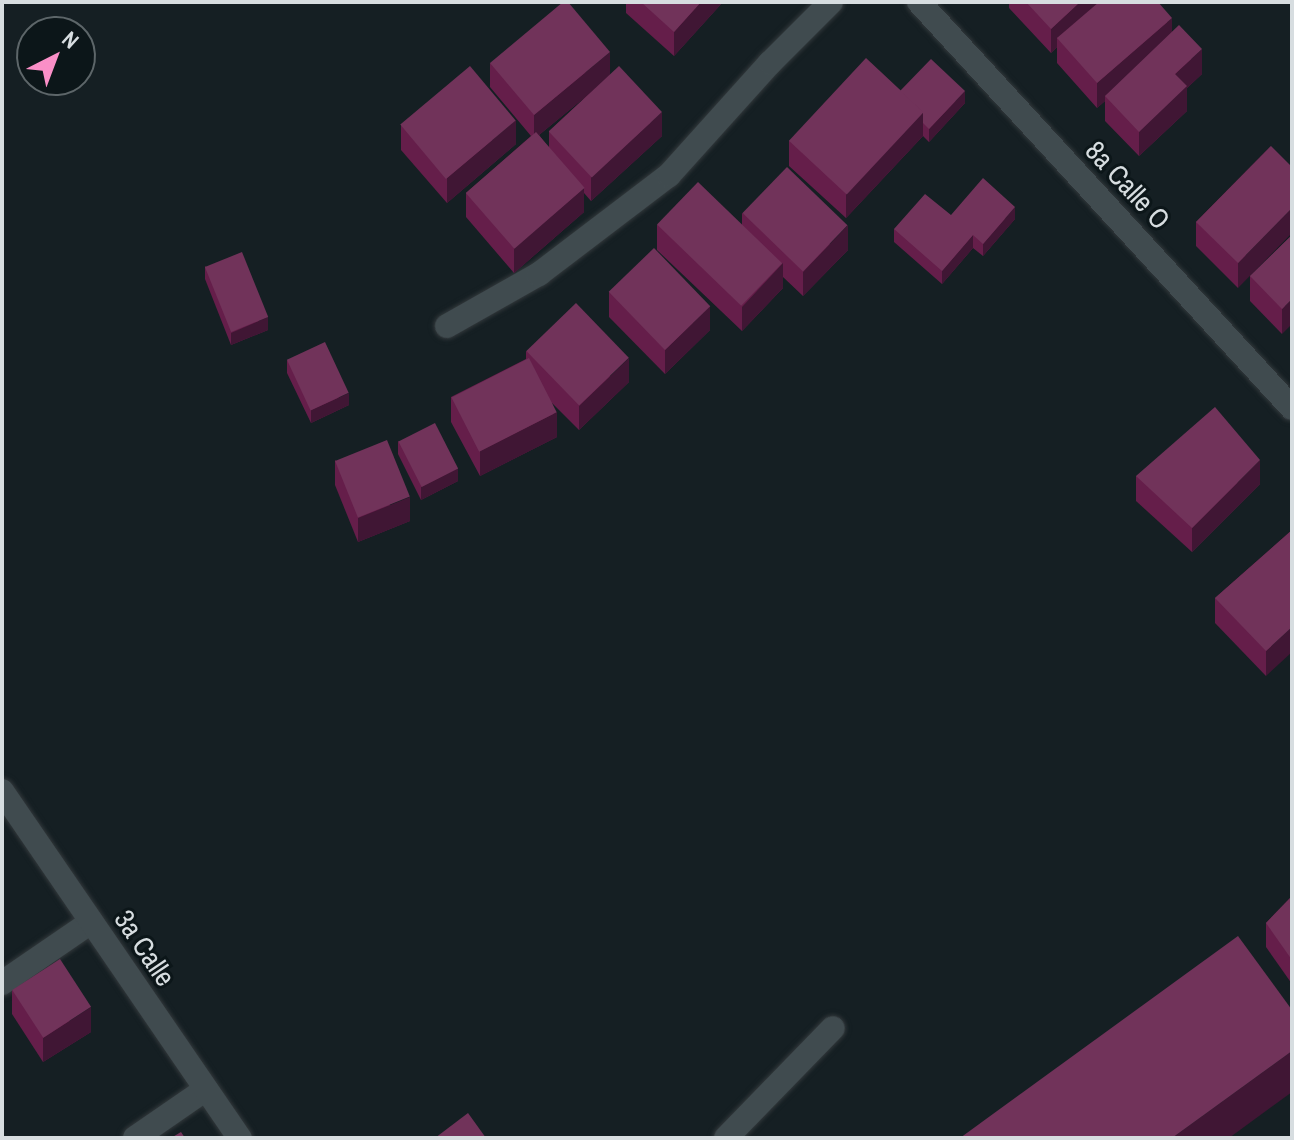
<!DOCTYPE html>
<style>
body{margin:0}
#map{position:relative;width:1294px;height:1140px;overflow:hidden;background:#151f23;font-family:"Archivo Narrow",sans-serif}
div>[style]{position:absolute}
.roads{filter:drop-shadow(0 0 2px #32383b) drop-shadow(0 0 2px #32383b)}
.service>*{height:24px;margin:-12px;padding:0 12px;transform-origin:12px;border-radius:12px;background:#404b4f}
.minor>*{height:24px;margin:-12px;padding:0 12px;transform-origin:12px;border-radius:12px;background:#404b4f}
.tertiary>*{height:24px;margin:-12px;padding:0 12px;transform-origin:12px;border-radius:12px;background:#404b4f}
.wall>*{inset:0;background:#651e4a}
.shaded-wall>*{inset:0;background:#401634}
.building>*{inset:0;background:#71335a;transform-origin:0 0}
span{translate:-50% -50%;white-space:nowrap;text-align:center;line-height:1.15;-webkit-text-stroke:6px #0c1619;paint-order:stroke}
.street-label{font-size:28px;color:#d7dde0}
.frame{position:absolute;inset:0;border:4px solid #d7dde0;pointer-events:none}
.north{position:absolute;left:16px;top:16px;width:80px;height:80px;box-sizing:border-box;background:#0c1619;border:2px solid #5d6669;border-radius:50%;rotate:42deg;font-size:22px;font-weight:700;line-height:32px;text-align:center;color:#d7dde0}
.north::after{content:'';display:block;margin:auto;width:28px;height:36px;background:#fa8fc7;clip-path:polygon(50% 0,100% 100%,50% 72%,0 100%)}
</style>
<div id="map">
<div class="roads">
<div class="service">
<i style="left:726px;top:1138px;width:153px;rotate:-45.8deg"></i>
</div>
<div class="minor">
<i style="left:919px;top:2px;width:551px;rotate:47.43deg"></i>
<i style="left:447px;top:326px;width:106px;rotate:-29.5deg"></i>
<i style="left:539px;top:274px;width:163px;rotate:-37.3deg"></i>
<i style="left:669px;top:175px;width:151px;rotate:-48deg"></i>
<i style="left:770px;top:63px;width:86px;rotate:-45deg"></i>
<i style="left:2px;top:983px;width:108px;rotate:-34.4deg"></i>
<i style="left:135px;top:1138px;width:86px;rotate:-34.6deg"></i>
</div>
<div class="tertiary">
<i style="left:2px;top:791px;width:421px;rotate:55.6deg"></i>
</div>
</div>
<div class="wall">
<i style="clip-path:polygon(626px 2px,722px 2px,722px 3px,674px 56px,626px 13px)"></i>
<i style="clip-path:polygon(1009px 2px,1158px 2px,1172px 32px,1202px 74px,1187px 88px,1187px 111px,1139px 156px,1105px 121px,1105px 101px,1097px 108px,1057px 63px,1057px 47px,1051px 53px,1009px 8px)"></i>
<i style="clip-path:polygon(evenodd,490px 63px,610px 75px,662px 136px,591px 201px,584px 193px,584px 212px,514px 273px,466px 217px,466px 193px,531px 136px,490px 87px,490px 63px,590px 93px,549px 131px,549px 148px,539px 135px,590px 93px)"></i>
<i style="clip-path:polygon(900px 91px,965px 103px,929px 142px,923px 136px,846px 218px,789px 166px,789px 141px)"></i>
<i style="clip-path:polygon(401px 125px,516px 144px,447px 203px,401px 150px)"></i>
<i style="clip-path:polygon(1271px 146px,1238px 288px,1196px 246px,1196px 222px)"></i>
<i style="clip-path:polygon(742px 213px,848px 250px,803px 296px,783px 277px,783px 288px,742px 331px,657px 250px,657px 225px,742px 225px)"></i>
<i style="clip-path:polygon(951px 215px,1015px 219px,983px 256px,973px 248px,942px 284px,894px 242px,894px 229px)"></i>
<i style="clip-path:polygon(1292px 235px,1282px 334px,1250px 301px,1250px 276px)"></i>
<i style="clip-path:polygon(205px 266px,268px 330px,231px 345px,205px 279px)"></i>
<i style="clip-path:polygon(609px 292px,710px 330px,665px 374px,609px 317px)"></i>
<i style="clip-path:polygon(526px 351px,629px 382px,579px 430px,552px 403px,557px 437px,480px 476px,451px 422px,451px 397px,526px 359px)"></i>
<i style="clip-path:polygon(287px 360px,349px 405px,311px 423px,287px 373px)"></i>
<i style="clip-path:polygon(398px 441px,458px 481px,421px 500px,398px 454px)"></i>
<i style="clip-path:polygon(335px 460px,410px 521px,358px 542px,335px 485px)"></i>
<i style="clip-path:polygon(1136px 476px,1260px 484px,1192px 552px,1136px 501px)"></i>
<i style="clip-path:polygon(1292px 530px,1266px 676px,1215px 623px,1215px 598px)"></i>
<i style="clip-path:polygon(1292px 896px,1292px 984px,1266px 947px,1266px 923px)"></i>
<i style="clip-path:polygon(12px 990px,91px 1032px,43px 1062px,12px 1014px)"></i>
</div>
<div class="shaded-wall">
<i style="clip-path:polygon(701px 2px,722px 3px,674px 56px,674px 32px)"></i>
<i style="clip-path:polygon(1080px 2px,1106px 2px,1057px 38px,1057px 47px,1051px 53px,1051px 29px)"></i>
<i style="clip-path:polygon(1172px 18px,1172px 42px,1105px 96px,1105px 101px,1097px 108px,1097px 83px)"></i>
<i style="clip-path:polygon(1202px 49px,1202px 74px,1187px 88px,1187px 111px,1139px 156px,1139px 132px,1175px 74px)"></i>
<i style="clip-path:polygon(610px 52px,610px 77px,534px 139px,534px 115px)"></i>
<i style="clip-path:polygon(965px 91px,965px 103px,929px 142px,929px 129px)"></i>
<i style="clip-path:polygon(662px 112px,662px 136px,591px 201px,591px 177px)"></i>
<i style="clip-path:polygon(923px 112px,923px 136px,846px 218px,846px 194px)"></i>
<i style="clip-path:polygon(516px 120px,516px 144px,447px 203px,447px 178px)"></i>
<i style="clip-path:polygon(584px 188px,584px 212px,514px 273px,514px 248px)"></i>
<i style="clip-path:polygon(1015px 207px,1015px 219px,983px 256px,983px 244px)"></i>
<i style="clip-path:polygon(1292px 208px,1292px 233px,1238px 288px,1238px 263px)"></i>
<i style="clip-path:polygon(848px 225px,848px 250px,803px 296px,803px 272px)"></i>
<i style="clip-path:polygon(973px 235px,973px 248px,942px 284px,942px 271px)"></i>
<i style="clip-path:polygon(783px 263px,783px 288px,742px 331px,742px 307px)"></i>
<i style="clip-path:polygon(1292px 299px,1292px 324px,1282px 334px,1282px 309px)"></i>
<i style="clip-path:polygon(710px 306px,710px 330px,665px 374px,665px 350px)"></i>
<i style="clip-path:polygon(268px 317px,268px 330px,231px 345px,231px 333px)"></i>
<i style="clip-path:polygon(629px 358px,629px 382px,579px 430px,579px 406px)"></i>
<i style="clip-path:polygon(349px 393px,349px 405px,311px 423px,311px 410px)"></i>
<i style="clip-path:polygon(557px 412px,557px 437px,480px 476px,480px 451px)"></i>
<i style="clip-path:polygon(1260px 460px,1260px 484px,1192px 552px,1192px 528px)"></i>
<i style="clip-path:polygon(458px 468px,458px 481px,421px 500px,421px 487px)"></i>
<i style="clip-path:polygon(410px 497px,410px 521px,358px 542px,358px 518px)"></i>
<i style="clip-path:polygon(1292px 627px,1292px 652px,1266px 676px,1266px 651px)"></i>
<i style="clip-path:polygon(91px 1007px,91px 1032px,43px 1062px,43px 1038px)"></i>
<i style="clip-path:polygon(1292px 1051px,1292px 1092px,1229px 1138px,1172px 1138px)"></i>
</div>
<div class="building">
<i style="clip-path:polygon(563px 2px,568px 2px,610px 52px,534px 115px,490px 63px)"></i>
<i style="clip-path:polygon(641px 2px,701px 2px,674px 32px)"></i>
<i style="clip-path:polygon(1026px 2px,1080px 2px,1051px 29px)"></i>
<i style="clip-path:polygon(1099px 2px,1158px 2px,1172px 18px,1097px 83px,1057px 38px)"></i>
<i style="clip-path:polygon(1179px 25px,1202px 49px,1175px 74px,1187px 86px,1139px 132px,1105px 96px)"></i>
<i style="left:866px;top:58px;width:79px;height:113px;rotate:43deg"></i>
<i style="clip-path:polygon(931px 59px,965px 91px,929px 129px,923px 123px,923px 112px,900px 91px)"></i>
<i style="left:470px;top:66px;width:71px;height:91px;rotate:50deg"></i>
<i style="left:619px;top:66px;width:63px;height:96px;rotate:47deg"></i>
<i style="left:536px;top:132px;width:74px;height:93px;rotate:49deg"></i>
<i style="clip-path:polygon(1271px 146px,1292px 167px,1292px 208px,1238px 263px,1196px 222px)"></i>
<i style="left:787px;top:167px;width:84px;height:64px;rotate:44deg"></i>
<i style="clip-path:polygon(983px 178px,1015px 207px,983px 244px,973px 235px,942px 271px,894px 229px,925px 194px,951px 215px)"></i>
<i style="left:698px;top:182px;width:117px;height:59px;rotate:44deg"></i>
<i style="clip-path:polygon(1292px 235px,1292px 299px,1282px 309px,1250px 276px)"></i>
<i style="left:654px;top:248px;width:81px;height:63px;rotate:46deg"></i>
<i style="left:242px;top:252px;width:70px;height:40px;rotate:68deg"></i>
<i style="left:576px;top:303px;width:76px;height:69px;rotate:46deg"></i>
<i style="left:325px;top:342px;width:56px;height:42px;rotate:65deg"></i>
<i style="left:529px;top:358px;width:61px;height:87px;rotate:63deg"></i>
<i style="clip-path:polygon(1215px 407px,1260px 460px,1192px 528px,1136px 476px)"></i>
<i style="left:435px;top:423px;width:51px;height:41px;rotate:63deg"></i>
<i style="left:387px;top:440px;width:61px;height:56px;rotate:68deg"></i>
<i style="clip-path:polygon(1292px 530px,1292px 627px,1266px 651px,1215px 598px)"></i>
<i style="clip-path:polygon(1292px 896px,1292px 960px,1266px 923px)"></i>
<i style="clip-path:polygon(1238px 936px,1292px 1010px,1292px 1051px,1172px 1138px,960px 1138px)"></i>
<i style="left:60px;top:959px;width:57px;height:57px;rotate:57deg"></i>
<i style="clip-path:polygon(468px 1113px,486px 1138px,435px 1138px)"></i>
<i style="clip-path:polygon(181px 1132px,185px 1138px,171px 1138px)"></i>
</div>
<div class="street-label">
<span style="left:1128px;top:185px;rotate:47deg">8a Calle O</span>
<span style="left:145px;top:948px;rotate:56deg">3a Calle</span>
</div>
<div class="frame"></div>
<div class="north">N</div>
</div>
